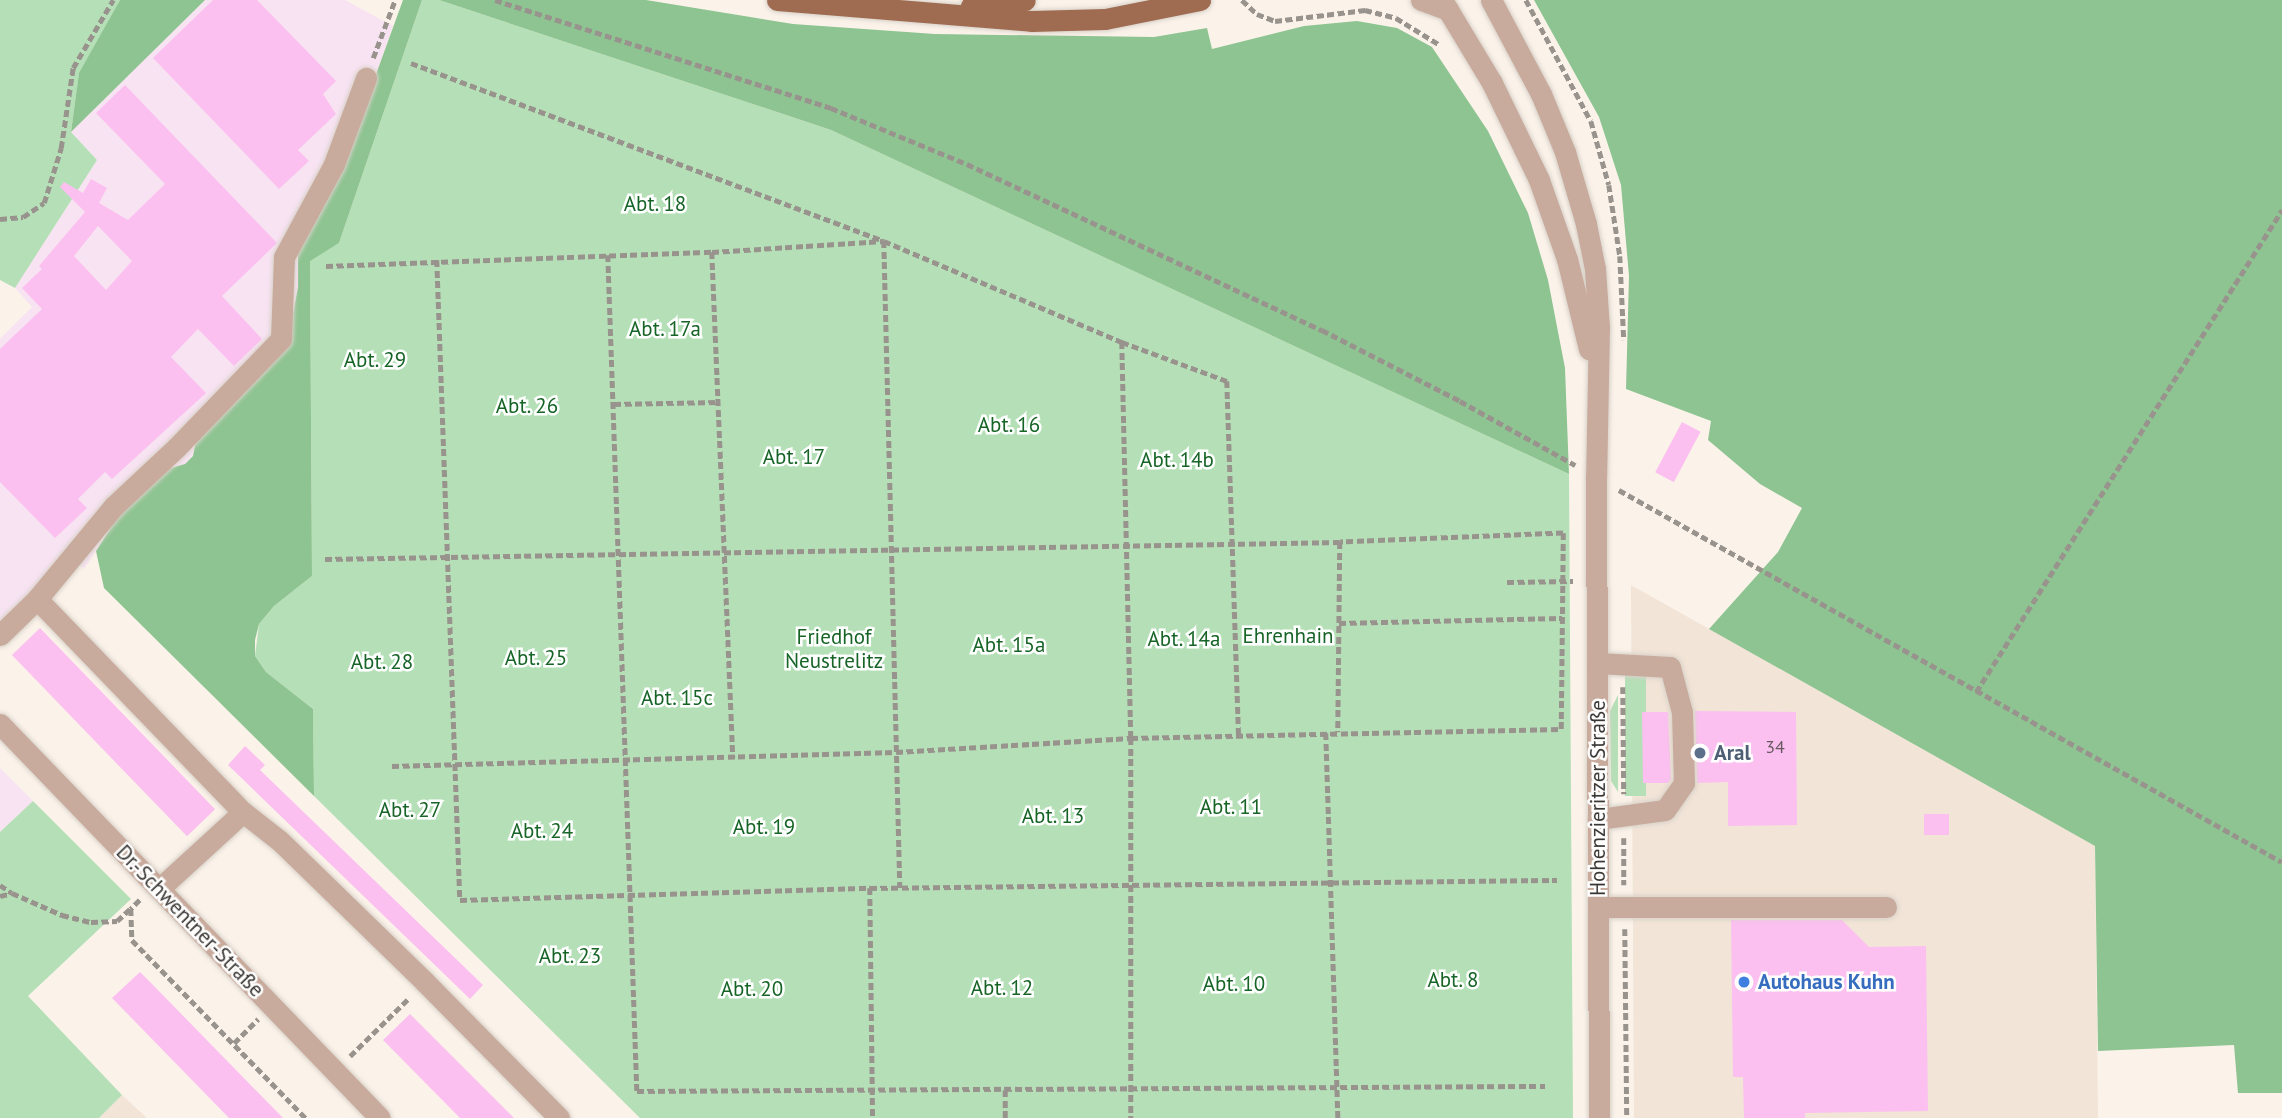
<!DOCTYPE html>
<meta charset="utf-8">
<style>
body{margin:0}
#map{position:relative;width:2282px;height:1118px;overflow:hidden;background:#fbf3ea;font-family:"PT Sans",sans-serif}
div>[style]{position:absolute}
.built>*{inset:0;background:#f2e4d7}
.industrial>*{inset:0;background:#f8e3f3}
.green>*{inset:0;background:#b5dfb7;transform-origin:0 0}
.forest>*{inset:0;background:#8dc491}
.building>*{inset:0;background:#fbc0f0;transform-origin:0 0}
.path>*{height:4.5px;margin-top:-2.25px;transform-origin:0;background:repeating-linear-gradient(90deg,#99938d 0 7px,transparent 0 10.5px)}
.roads{filter:drop-shadow(0 0 2px #d8d1c9) drop-shadow(0 0 2px #d8d1c9)}
.minor>*{height:21px;margin:-10.5px;padding:0 10.5px;transform-origin:10.5px;border-radius:10.5px;background:#c8ab9c}
.major>*{height:21px;margin:-10.5px;padding:0 10.5px;transform-origin:10.5px;border-radius:10.5px;background:#a06c51}
.dots>*{width:19px;height:19px;translate:-50% -50%;box-sizing:border-box;border:4px solid #fff;border-radius:50%}
span{translate:-50% -50%;white-space:nowrap;text-align:center;line-height:1.15;-webkit-text-stroke:5px #fff;paint-order:stroke}
.number-label{font-size:18px;color:#695862}
.number-label span{-webkit-text-stroke-width:0}
.park-label{font-size:21px;color:#166426}
.service-label{font-size:21px;color:#4e5e75;font-weight:700}
.left{translate:0 -50%;text-align:left}
.street-label{font-size:21px;color:#383532}
.shop-label{font-size:21px;color:#366cbe;font-weight:700}
</style>
<div id="map">
<div class="built">
<i style="clip-path:polygon(1631px 585px,2095px 846px,2098px 1118px,1634px 1118px)"></i>
<i style="clip-path:polygon(122px 1095px,147px 1118px,99px 1118px)"></i>
</div>
<div class="industrial">
<i style="clip-path:polygon(205px 0,345px 0,393px 26px,371px 88px,298px 253px,298px 287px,288px 341px,197px 435px,193px 455px,185px 464px,164px 470px,115px 521px,84px 569px,69px 554px,0 623px,0 339px,32px 307px,15px 288px,97px 160px,71px 132px)"></i>
<i style="clip-path:polygon(0 768px,33px 801px,0 832px)"></i>
</div>
<div class="green">
<i style="clip-path:polygon(0 0,120px 0,79px 74px,71px 132px,97px 160px,15px 288px,0 280px)"></i>
<i style="clip-path:polygon(422px 0,439px 0,831px 130px,1569px 474px,1573px 1118px,640px 1118px,314px 796px,313px 709px,266px 672px,255px 656px,259px 624px,274px 606px,312px 576px,310px 260px,339px 243px)"></i>
<i style="left:1646px;top:675px;width:121px;height:21px;rotate:90deg"></i>
<i style="clip-path:polygon(1618px 695px,1618px 792px,1611px 781px,1610px 711px)"></i>
<i style="clip-path:polygon(33px 801px,131px 899px,28px 996px,122px 1095px,99px 1118px,0 1118px,0 832px)"></i>
</div>
<div class="forest">
<i style="clip-path:polygon(120px 0,205px 0,71px 132px,79px 73px)"></i>
<i style="clip-path:polygon(403px 0,422px 0,339px 243px,310px 261px,312px 576px,274px 606px,259px 624px,255px 640px,255px 656px,266px 672px,313px 709px,314px 796px,104px 588px,96px 551px,115px 521px,164px 470px,185px 464px,193px 456px,197px 435px,288px 341px,298px 287px,298px 254px,371px 88px)"></i>
<i style="clip-path:polygon(439px 0,646px 0,793px 24px,935px 34px,1154px 37px,1207px 28px,1212px 49px,1304px 26px,1357px 21px,1397px 28px,1432px 47px,1488px 131px,1528px 213px,1548px 280px,1565px 368px,1569px 474px,831px 130px)"></i>
<i style="clip-path:polygon(1534px 0,2282px 0,2282px 1093px,2238px 1093px,2234px 1045px,2098px 1051px,2095px 846px,1709px 629px,1778px 552px,1802px 508px,1760px 484px,1708px 440px,1711px 421px,1626px 389px,1629px 276px,1621px 185px,1599px 117px)"></i>
</div>
<div class="building">
<i style="clip-path:polygon(213px 0,257px 0,336px 81px,323px 94px,336px 114px,298px 150px,309px 161px,279px 189px,153px 58px)"></i>
<i style="clip-path:polygon(evenodd,125px 85px,277px 243px,222px 296px,262px 339px,234px 366px,198px 329px,171px 357px,206px 393px,112px 479px,105px 472px,78px 499px,87px 508px,55px 538px,0 482px,0 349px,42px 309px,22px 288px,42px 269px,39px 266px,85px 212px,60px 187px,64px 182px,83px 193px,91px 179px,107px 188px,99px 203px,128px 220px,165px 184px,96px 113px,125px 85px,98px 226px,132px 261px,106px 290px,74px 256px,98px 226px)"></i>
<i style="left:1682px;top:422px;width:21px;height:57px;rotate:28deg"></i>
<i style="left:40px;top:628px;width:252px;height:39px;rotate:46deg"></i>
<i style="clip-path:polygon(1695px 711px,1796px 712px,1797px 825px,1728px 826px,1728px 782px,1697px 783px)"></i>
<i style="clip-path:polygon(1642px 712px,1668px 712px,1671px 779px,1668px 783px,1643px 783px)"></i>
<i style="clip-path:polygon(245px 746px,265px 765px,260px 770px,483px 985px,470px 999px,228px 765px)"></i>
<i style="left:1949px;top:814px;width:21px;height:25px;rotate:90deg"></i>
<i style="clip-path:polygon(1731px 920px,1842px 920px,1869px 947px,1926px 946px,1928px 1111px,1805px 1113px,1805px 1118px,1744px 1118px,1743px 1077px,1733px 1077px)"></i>
<i style="clip-path:polygon(140px 972px,153px 985px,283px 1118px,229px 1118px,112px 998px)"></i>
<i style="clip-path:polygon(410px 1014px,514px 1118px,460px 1118px,383px 1040px)"></i>
</div>
<div class="path">
<i style="left:495px;top:0;width:353px;rotate:17.8deg"></i>
<i style="left:831px;top:108px;width:147px;rotate:22.4deg"></i>
<i style="left:967px;top:164px;width:392px;rotate:25.1deg"></i>
<i style="left:1322px;top:330px;width:155px;rotate:27.2deg"></i>
<i style="left:1460px;top:401px;width:132px;rotate:29.1deg"></i>
<i style="left:1242px;top:0;width:21px;rotate:43deg"></i>
<i style="left:1257px;top:14px;width:19px;rotate:21deg"></i>
<i style="left:1275px;top:21px;width:91px;rotate:-7deg"></i>
<i style="left:1365px;top:10px;width:32px;rotate:14deg"></i>
<i style="left:1396px;top:18px;width:52px;rotate:31.5deg"></i>
<i style="left:1526px;top:0;width:137px;rotate:61.8deg"></i>
<i style="left:1591px;top:121px;width:66px;rotate:74.3deg"></i>
<i style="left:1609px;top:185px;width:72px;rotate:81.2deg"></i>
<i style="left:1620px;top:256px;width:84px;rotate:87.3deg"></i>
<i style="left:373px;top:58px;width:62px;rotate:-69.2deg"></i>
<i style="left:411px;top:63px;width:505px;rotate:20.62deg"></i>
<i style="left:884px;top:241px;width:259px;rotate:23deg"></i>
<i style="left:1122px;top:342px;width:112px;rotate:20.4deg"></i>
<i style="left:1227px;top:381px;width:354px;rotate:88.1deg"></i>
<i style="left:0;top:219px;width:23px;rotate:-5deg"></i>
<i style="left:23px;top:217px;width:25px;rotate:-34deg"></i>
<i style="left:44px;top:203px;width:58px;rotate:-72.8deg"></i>
<i style="left:61px;top:148px;width:81px;rotate:-81.5deg"></i>
<i style="left:73px;top:68px;width:79px;rotate:-59.5deg"></i>
<i style="left:712px;top:252px;width:506px;rotate:87.62deg"></i>
<i style="left:608px;top:255px;width:837px;rotate:88.01deg"></i>
<i style="left:637px;top:1091px;width:908px;rotate:-0.32deg"></i>
<i style="left:437px;top:260px;width:640px;rotate:87.94deg"></i>
<i style="left:460px;top:900px;width:410px;rotate:-1.7deg"></i>
<i style="left:870px;top:888px;width:687px;rotate:-0.67deg"></i>
<i style="left:326px;top:266px;width:386px;rotate:-2.1deg"></i>
<i style="left:712px;top:252px;width:172px;rotate:-3.7deg"></i>
<i style="left:884px;top:241px;width:647px;rotate:88.58deg"></i>
<i style="left:1122px;top:342px;width:396px;rotate:88.7deg"></i>
<i style="left:1131px;top:738px;width:380px;rotate:90deg"></i>
<i style="left:614px;top:404px;width:105px;rotate:-1.1deg"></i>
<i style="left:1619px;top:490px;width:760px;rotate:29.3deg"></i>
<i style="left:325px;top:559px;width:1015px;rotate:-0.96deg"></i>
<i style="left:1340px;top:542px;width:190px;rotate:90.6deg"></i>
<i style="left:1507px;top:582px;width:66px;rotate:-0.9deg"></i>
<i style="left:1339px;top:623px;width:223px;rotate:-1.3deg"></i>
<i style="left:1623px;top:687px;width:107px;rotate:89.5deg"></i>
<i style="left:1976px;top:692px;width:571px;rotate:-57.59deg"></i>
<i style="left:1326px;top:733px;width:385px;rotate:88.2deg"></i>
<i style="left:392px;top:766px;width:504px;rotate:-1.59deg"></i>
<i style="left:896px;top:752px;width:235px;rotate:-3.4deg"></i>
<i style="left:1131px;top:738px;width:430px;rotate:-1.2deg"></i>
<i style="left:1561px;top:729px;width:196px;rotate:-89.4deg"></i>
<i style="left:1563px;top:533px;width:223px;rotate:177.7deg"></i>
<i style="left:1624px;top:838px;width:47px;rotate:90deg"></i>
<i style="left:0;top:885px;width:14px;rotate:34deg"></i>
<i style="left:12px;top:893px;width:55px;rotate:23.7deg"></i>
<i style="left:62px;top:915px;width:30px;rotate:14deg"></i>
<i style="left:91px;top:922px;width:26px;rotate:-2deg"></i>
<i style="left:117px;top:921px;width:18px;rotate:-43deg"></i>
<i style="left:870px;top:888px;width:230px;rotate:89.3deg"></i>
<i style="left:0;top:896px;width:12px;rotate:-14deg"></i>
<i style="left:140px;top:900px;width:13px;rotate:135deg"></i>
<i style="left:131px;top:909px;width:31px;rotate:88deg"></i>
<i style="left:132px;top:940px;width:249px;rotate:45.7deg"></i>
<i style="left:1625px;top:929px;width:189px;rotate:89.4deg"></i>
<i style="left:234px;top:1043px;width:34px;rotate:-45deg"></i>
<i style="left:350px;top:1056px;width:83px;rotate:-44.5deg"></i>
<i style="left:1005px;top:1118px;width:28px;rotate:-90deg"></i>
</div>
<div class="roads">
<div class="minor">
<i style="left:1421px;top:0;width:29px;rotate:20deg"></i>
<i style="left:1442px;top:0;width:97px;rotate:58.9deg"></i>
<i style="left:1492px;top:83px;width:108px;rotate:64.1deg"></i>
<i style="left:1539px;top:180px;width:84px;rotate:70.5deg"></i>
<i style="left:1567px;top:259px;width:93px;rotate:76.3deg"></i>
<i style="left:1491px;top:0;width:106px;rotate:62deg"></i>
<i style="left:1541px;top:94px;width:63px;rotate:67.5deg"></i>
<i style="left:1565px;top:152px;width:75px;rotate:73.7deg"></i>
<i style="left:1586px;top:224px;width:46px;rotate:78.7deg"></i>
<i style="left:1595px;top:269px;width:58px;rotate:86.1deg"></i>
<i style="left:1599px;top:327px;width:150px;rotate:91.1deg"></i>
<i style="left:1596px;top:477px;width:641px;rotate:89.73deg"></i>
<i style="left:37px;top:599px;width:296px;rotate:46deg"></i>
<i style="left:243px;top:812px;width:113px;rotate:137.5deg"></i>
<i style="left:0;top:635px;width:52px;rotate:-44.2deg"></i>
<i style="left:37px;top:599px;width:121px;rotate:-50.4deg"></i>
<i style="left:114px;top:506px;width:85px;rotate:-43.1deg"></i>
<i style="left:176px;top:448px;width:151px;rotate:-46.1deg"></i>
<i style="left:281px;top:339px;width:82px;rotate:-87.9deg"></i>
<i style="left:284px;top:257px;width:106px;rotate:-61.7deg"></i>
<i style="left:334px;top:164px;width:92px;rotate:-69.6deg"></i>
<i style="left:1598px;top:663px;width:72px;rotate:3.2deg"></i>
<i style="left:1670px;top:667px;width:47px;rotate:75.1deg"></i>
<i style="left:1682px;top:712px;width:71px;rotate:88.4deg"></i>
<i style="left:1684px;top:783px;width:33px;rotate:125deg"></i>
<i style="left:1665px;top:810px;width:68px;rotate:172.3deg"></i>
<i style="left:0;top:724px;width:547px;rotate:46.04deg"></i>
<i style="left:243px;top:812px;width:47px;rotate:38.1deg"></i>
<i style="left:280px;top:841px;width:202px;rotate:44.2deg"></i>
<i style="left:425px;top:982px;width:191px;rotate:45.4deg"></i>
<i style="left:1599px;top:907px;width:287px"></i>
</div>
<div class="major">
<i style="left:777px;top:0;width:255px;rotate:4.7deg"></i>
<i style="left:1031px;top:21px;width:74px;rotate:-1.5deg"></i>
<i style="left:1105px;top:19px;width:97px;rotate:-11.3deg"></i>
<i style="left:971px;top:6px;width:54px;rotate:-6.3deg"></i>
</div>
</div>
<div class="dots">
<i style="left:1700px;top:753px;background:#5c6f8a"></i>
<i style="left:1744px;top:982px;background:#3f7fe0"></i>
</div>
<div class="number-label">
<span style="left:1775px;top:747px">34</span>
</div>
<div class="park-label">
<span style="left:655px;top:204px">Abt. 18</span>
<span style="left:665px;top:329px">Abt. 17a</span>
<span style="left:375px;top:360px">Abt. 29</span>
<span style="left:527px;top:406px">Abt. 26</span>
<span style="left:1009px;top:425px">Abt. 16</span>
<span style="left:794px;top:457px">Abt. 17</span>
<span style="left:1177px;top:460px">Abt. 14b</span>
<span style="left:1288px;top:636px">Ehrenhain</span>
<span style="left:834px;top:649px">Friedhof<br>Neustrelitz</span>
<span style="left:1184px;top:639px">Abt. 14a</span>
<span style="left:1009px;top:645px">Abt. 15a</span>
<span style="left:536px;top:658px">Abt. 25</span>
<span style="left:382px;top:662px">Abt. 28</span>
<span style="left:677px;top:698px">Abt. 15c</span>
<span style="left:1231px;top:807px">Abt. 11</span>
<span style="left:410px;top:810px">Abt. 27</span>
<span style="left:1053px;top:816px">Abt. 13</span>
<span style="left:764px;top:827px">Abt. 19</span>
<span style="left:542px;top:831px">Abt. 24</span>
<span style="left:570px;top:956px">Abt. 23</span>
<span style="left:1453px;top:980px">Abt. 8</span>
<span style="left:1234px;top:984px">Abt. 10</span>
<span style="left:1002px;top:988px">Abt. 12</span>
<span style="left:752px;top:989px">Abt. 20</span>
</div>
<div class="service-label">
<span class="left" style="left:1714px;top:753px">Aral</span>
</div>
<div class="street-label">
<span style="left:1598px;top:798px;rotate:-90deg">Hohenzieritzer Straße</span>
<span style="left:190px;top:921px;rotate:46deg">Dr.-Schwentner-Straße</span>
</div>
<div class="shop-label">
<span class="left" style="left:1758px;top:982px">Autohaus Kuhn</span>
</div>
</div>
